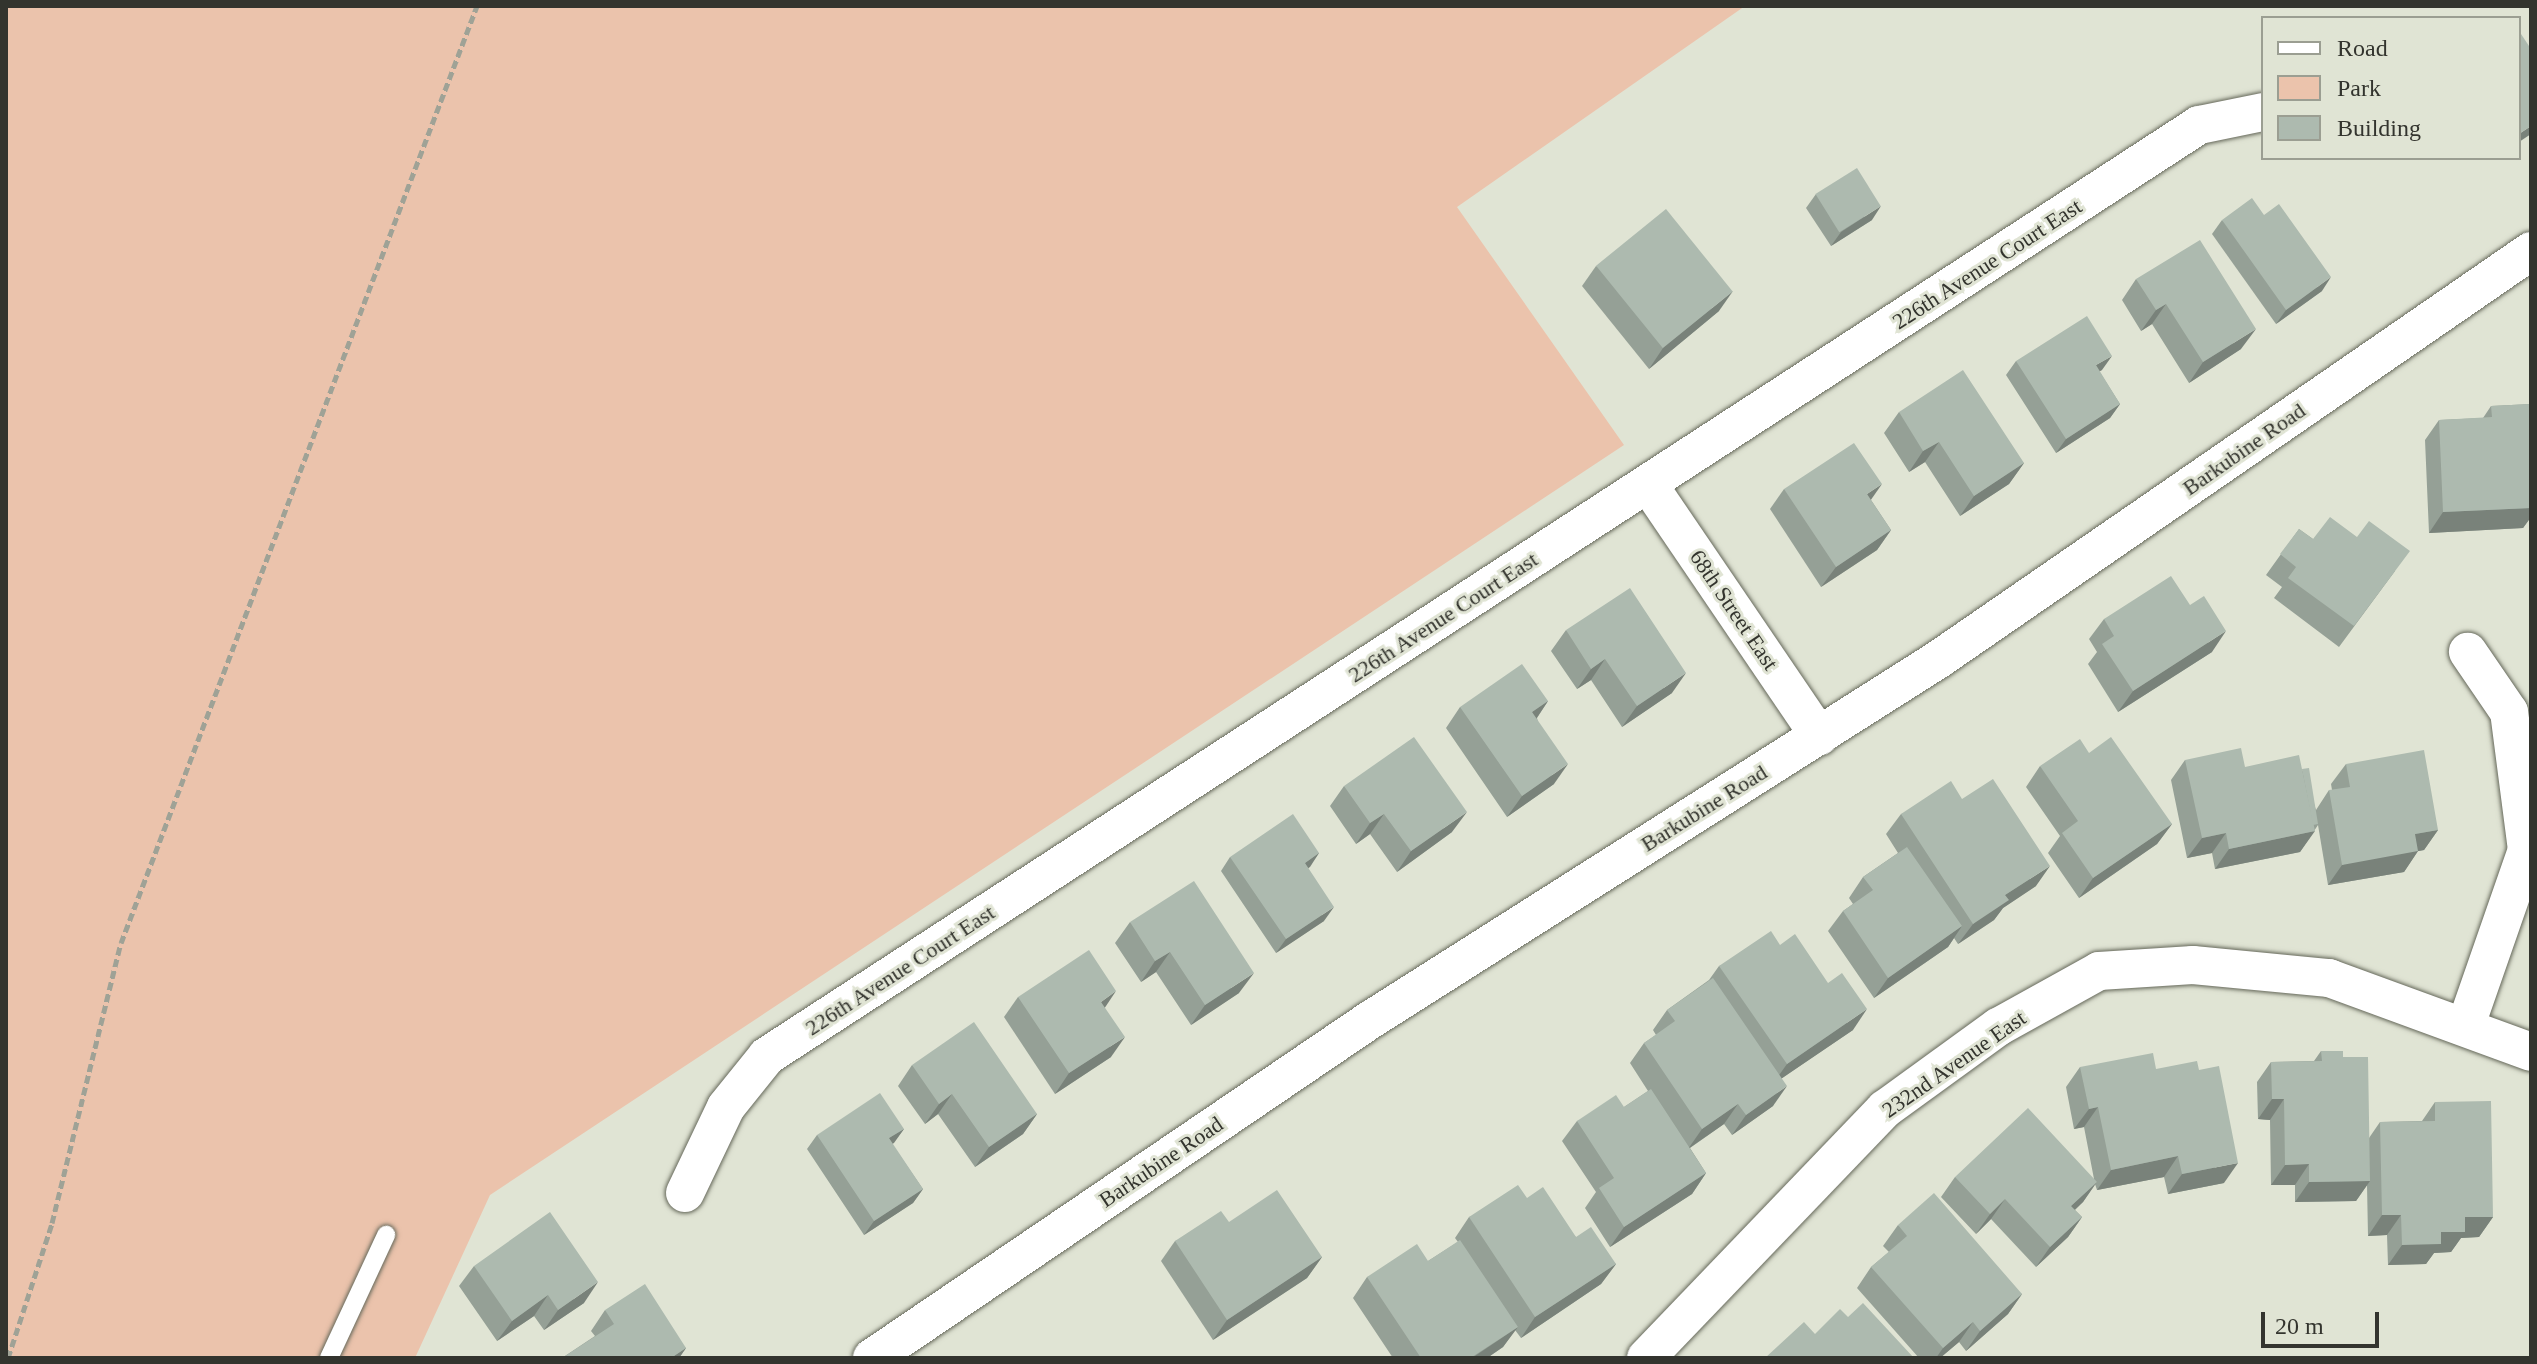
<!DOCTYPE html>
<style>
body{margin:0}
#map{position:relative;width:2537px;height:1364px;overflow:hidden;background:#e0e4d4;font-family:"Times New Roman",serif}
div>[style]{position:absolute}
.green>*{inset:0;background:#ebc3ac}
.path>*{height:5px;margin-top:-2.5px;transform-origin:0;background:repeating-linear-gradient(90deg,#9fa296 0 8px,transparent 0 12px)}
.roads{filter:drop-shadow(0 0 2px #65685a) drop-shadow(0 0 2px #65685a)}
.service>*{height:18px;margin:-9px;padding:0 9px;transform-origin:9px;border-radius:9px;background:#fff}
.minor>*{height:38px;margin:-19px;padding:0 19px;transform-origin:19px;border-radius:19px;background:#fff}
.wall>*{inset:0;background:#95a096}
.shaded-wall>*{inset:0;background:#79827a}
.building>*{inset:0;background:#adbaaf;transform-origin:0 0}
span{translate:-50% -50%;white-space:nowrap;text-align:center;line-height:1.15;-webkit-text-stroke:6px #e0e4d4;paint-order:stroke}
.street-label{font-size:22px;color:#33342e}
.frame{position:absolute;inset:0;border:8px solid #33342e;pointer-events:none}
.legend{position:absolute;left:2261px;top:16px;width:260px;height:144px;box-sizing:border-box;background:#e0e4d4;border:2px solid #9b9e92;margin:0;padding:10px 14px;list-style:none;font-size:24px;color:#33342e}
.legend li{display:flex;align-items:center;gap:16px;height:40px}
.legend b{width:40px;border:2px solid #9b9e92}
.scale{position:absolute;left:2261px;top:1312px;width:118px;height:36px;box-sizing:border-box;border:4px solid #33342e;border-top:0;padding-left:10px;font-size:24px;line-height:28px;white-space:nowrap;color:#33342e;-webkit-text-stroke:6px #e0e4d4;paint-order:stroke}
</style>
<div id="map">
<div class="green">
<i style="clip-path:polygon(6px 6px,1745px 6px,1457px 207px,1624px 445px,490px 1195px,415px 1358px,6px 1358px)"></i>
</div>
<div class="path">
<i style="left:8px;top:1358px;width:142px;rotate:-71.9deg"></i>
<i style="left:52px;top:1223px;width:288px;rotate:-76.2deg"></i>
<i style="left:121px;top:943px;width:1002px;rotate:-69.2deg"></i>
</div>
<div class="roads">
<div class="service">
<i style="left:329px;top:1358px;width:136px;rotate:-65.1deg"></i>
</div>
<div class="minor">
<i style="left:1648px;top:484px;width:305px;rotate:55.8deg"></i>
<i style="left:2466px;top:1025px;width:185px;rotate:-70.8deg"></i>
<i style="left:2527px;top:850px;width:139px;rotate:-97.4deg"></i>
<i style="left:2509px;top:712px;width:73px;rotate:-124.3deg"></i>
<i style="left:685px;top:1193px;width:95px;rotate:-64.5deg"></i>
<i style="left:726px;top:1107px;width:65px;rotate:-51.2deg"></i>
<i style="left:767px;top:1056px;width:1708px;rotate:-33.03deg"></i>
<i style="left:2199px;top:125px;width:65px;rotate:-11.5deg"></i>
<i style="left:872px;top:1358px;width:602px;rotate:-34.17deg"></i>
<i style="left:1370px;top:1020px;width:674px;rotate:-32.39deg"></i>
<i style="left:1939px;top:659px;width:719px;rotate:-34.57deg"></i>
<i style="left:1646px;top:1358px;width:345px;rotate:-46.2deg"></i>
<i style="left:1885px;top:1109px;width:140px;rotate:-36deg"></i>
<i style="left:1998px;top:1027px;width:115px;rotate:-29deg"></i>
<i style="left:2099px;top:971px;width:94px;rotate:-3.7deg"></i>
<i style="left:2193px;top:965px;width:137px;rotate:5.5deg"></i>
<i style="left:2329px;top:978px;width:215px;rotate:20.1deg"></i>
</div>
</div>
<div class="wall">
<i style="clip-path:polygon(1816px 194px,1872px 220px,1831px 246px,1806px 208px)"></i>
<i style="clip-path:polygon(2222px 220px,2322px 291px,2276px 324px,2212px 234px)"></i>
<i style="clip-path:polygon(1596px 266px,1719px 311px,1649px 369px,1582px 286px)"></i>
<i style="clip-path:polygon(2136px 279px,2241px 349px,2189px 383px,2152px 324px,2141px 331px,2122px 300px)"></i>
<i style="clip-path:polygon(2016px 361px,2102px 370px,2099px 371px,2120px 404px,2110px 418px,2056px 453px,2006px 375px)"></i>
<i style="clip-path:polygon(2531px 404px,2531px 517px,2523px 528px,2429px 533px,2425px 440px,2439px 420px,2483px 418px,2491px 406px)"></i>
<i style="clip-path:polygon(1899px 412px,2024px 463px,2009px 484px,1960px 516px,1925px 462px,1909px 472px,1884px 433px)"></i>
<i style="clip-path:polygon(1784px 489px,1871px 500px,1891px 530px,1877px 550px,1821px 587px,1770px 509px)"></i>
<i style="clip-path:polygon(2299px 529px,2313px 539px,2395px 571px,2339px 647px,2274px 598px,2282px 587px,2266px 575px)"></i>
<i style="clip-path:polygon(2190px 605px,2212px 652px,2118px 712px,2088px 664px,2097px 652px,2089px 639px,2104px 619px)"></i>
<i style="clip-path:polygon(1566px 630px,1672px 693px,1622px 727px,1591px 680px,1577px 689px,1551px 651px)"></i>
<i style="clip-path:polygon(1548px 701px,1537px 718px,1554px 784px,1507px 817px,1446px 728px,1460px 707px)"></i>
<i style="clip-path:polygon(2185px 760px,2245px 767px,2302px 769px,2316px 810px,2329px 790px,2332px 790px,2331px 784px,2346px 764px,2438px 830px,2424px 850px,2418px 851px,2404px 872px,2328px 885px,2318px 825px,2300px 852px,2215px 869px,2212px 853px,2187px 858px,2171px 780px)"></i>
<i style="clip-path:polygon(2040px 766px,2172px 824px,2157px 844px,2079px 898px,2048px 853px,2060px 836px,2026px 787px)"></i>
<i style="clip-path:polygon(1344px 786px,1452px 832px,1397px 872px,1370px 834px,1356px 844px,1330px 806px)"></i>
<i style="clip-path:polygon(1962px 799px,2036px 886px,2003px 908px,1994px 920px,1958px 944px,1954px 938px,1948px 947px,1874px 998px,1828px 931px,1843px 911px,1853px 904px,1849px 898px,1863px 877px,1898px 853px,1886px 834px,1901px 814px)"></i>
<i style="clip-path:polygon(1319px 853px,1308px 868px,1324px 921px,1276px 953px,1221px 871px,1230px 857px)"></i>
<i style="clip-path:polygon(1130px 922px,1239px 993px,1191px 1025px,1156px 972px,1141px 982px,1115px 943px)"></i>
<i style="clip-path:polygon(1780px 945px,1853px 1030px,1782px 1078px,1773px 1106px,1732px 1135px,1724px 1124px,1690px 1148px,1706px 1173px,1692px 1194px,1610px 1247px,1585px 1208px,1596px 1192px,1562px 1141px,1577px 1121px,1624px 1107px,1648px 1091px,1630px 1063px,1644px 1043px,1656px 1035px,1653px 1030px,1667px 1010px,1709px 980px,1719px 966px)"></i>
<i style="clip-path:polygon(1018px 997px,1105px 1008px,1111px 1057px,1055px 1094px,1004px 1017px)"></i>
<i style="clip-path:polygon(2321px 1051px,2343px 1057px,2369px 1138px,2380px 1122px,2422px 1121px,2435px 1102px,2493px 1217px,2479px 1237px,2461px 1238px,2451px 1252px,2434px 1253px,2426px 1264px,2388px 1265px,2387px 1235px,2368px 1236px,2367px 1185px,2356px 1201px,2295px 1202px,2295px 1185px,2271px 1185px,2270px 1120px,2258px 1119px,2257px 1082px,2271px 1062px,2314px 1061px)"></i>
<i style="clip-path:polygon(912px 1065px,1037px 1114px,1023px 1134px,975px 1167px,938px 1114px,925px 1124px,898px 1086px)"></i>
<i style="clip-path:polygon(2080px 1067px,2156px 1069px,2224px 1183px,2168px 1194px,2164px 1177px,2097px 1190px,2095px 1184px,2083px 1202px,2075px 1210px,2082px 1217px,2068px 1237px,2036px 1267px,1991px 1219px,1976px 1234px,1941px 1197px,1955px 1177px,2094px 1179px,2084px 1127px,2074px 1129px,2066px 1087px)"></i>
<i style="clip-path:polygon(904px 1129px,892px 1144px,923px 1189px,913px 1203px,864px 1235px,807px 1149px,817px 1135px)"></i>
<i style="clip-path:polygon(1527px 1198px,1576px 1237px,1616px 1264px,1601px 1284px,1521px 1338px,1515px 1330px,1503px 1347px,1487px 1358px,1393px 1358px,1353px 1298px,1367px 1277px,1428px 1261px,1458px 1242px,1455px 1238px,1469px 1217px)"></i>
<i style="clip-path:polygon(1229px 1222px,1322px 1257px,1307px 1278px,1213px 1340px,1161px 1261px,1175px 1241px)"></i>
<i style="clip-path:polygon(1898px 1225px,2022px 1294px,2008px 1314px,1966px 1351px,1959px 1342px,1940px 1358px,1919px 1358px,1857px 1288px,1871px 1267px,1889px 1252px,1883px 1246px)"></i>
<i style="clip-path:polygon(474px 1266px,584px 1303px,544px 1330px,534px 1316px,497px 1341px,459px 1286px)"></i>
<i style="clip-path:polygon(605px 1310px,686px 1348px,679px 1358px,562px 1358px,595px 1336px,591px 1331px)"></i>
</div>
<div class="shaded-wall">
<i style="clip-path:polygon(2531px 126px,2531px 134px,2519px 142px,2519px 134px)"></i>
<i style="clip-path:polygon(1881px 206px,1872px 220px,1831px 246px,1841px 232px)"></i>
<i style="clip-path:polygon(2331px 277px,2322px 291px,2276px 324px,2286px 310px)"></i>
<i style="clip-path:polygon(1733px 291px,1719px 311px,1649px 369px,1663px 348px)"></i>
<i style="clip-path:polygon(2166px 304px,2152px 324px,2141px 331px,2156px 310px)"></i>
<i style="clip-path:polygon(2256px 329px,2241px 349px,2189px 383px,2203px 362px)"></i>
<i style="clip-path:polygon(2112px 356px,2102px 370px,2086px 379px,2096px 365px)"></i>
<i style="clip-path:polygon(2120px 404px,2110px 418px,2056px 453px,2066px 439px)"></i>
<i style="clip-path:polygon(1939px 442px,1925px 462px,1909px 472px,1923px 451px)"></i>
<i style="clip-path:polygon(2024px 463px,2009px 484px,1960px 516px,1974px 496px)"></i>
<i style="clip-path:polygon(1882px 484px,1868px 504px,1867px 494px)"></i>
<i style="clip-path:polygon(2531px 508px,2531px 517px,2523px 528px,2429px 533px,2443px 512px)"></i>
<i style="clip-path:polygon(1891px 530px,1877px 550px,1821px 587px,1836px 567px)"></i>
<i style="clip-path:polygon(2226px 631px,2212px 652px,2118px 712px,2133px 691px)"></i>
<i style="clip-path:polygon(1605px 659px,1591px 680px,1577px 689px,1591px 669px)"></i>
<i style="clip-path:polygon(1686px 673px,1672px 693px,1622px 727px,1637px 706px)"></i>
<i style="clip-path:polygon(1548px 701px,1534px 722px,1532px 712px)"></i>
<i style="clip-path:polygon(1568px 764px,1554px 784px,1507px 817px,1522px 796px)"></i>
<i style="clip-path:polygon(1467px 812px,1452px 832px,1397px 872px,1411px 851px)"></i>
<i style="clip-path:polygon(1384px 814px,1370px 834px,1356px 844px,1370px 823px)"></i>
<i style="clip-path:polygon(2172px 824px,2157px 844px,2079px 898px,2093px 878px)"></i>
<i style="clip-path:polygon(2438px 830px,2424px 850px,2403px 854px,2418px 851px,2404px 872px,2328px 885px,2342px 865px,2415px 834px)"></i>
<i style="clip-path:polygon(2315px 831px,2300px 852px,2215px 869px,2229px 849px)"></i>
<i style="clip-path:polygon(2226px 833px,2212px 853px,2187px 858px,2202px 838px)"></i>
<i style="clip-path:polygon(1319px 853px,1310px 867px,1295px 877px,1305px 863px)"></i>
<i style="clip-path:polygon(2050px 866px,2036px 886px,2003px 908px,1994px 920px,1958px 944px,1973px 924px,2005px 895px)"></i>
<i style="clip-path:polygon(1334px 907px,1324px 921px,1276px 953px,1286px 939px)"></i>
<i style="clip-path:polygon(1962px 926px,1948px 947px,1874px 998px,1888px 978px)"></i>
<i style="clip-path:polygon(1170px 952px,1156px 972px,1141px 982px,1155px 961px)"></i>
<i style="clip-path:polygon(1254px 973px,1239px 993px,1191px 1025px,1205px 1005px)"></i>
<i style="clip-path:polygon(1116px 991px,1102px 1012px,1101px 1002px)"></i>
<i style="clip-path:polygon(1867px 1009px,1853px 1030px,1772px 1085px,1787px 1064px)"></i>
<i style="clip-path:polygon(1125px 1037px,1111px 1057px,1055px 1094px,1069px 1073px)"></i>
<i style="clip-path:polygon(1787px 1086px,1773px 1106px,1732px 1135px,1746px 1115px)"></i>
<i style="clip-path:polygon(952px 1094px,938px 1114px,925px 1124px,939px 1104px)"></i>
<i style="clip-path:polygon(2272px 1099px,2284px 1099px,2270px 1120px,2258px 1119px)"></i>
<i style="clip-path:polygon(1738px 1104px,1724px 1124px,1688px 1149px,1702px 1129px)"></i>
<i style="clip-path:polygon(2098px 1107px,2084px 1127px,2074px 1129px,2089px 1109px)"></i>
<i style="clip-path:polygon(1037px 1114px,1023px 1134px,975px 1167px,989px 1147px)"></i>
<i style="clip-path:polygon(904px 1129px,894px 1143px,879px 1152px,889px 1138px)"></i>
<i style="clip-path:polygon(2178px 1156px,2164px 1177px,2097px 1190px,2111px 1170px)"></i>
<i style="clip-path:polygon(2238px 1163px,2224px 1183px,2168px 1194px,2182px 1174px)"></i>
<i style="clip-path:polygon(2309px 1164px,2295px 1185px,2271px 1185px,2285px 1165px)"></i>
<i style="clip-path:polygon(1706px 1173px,1692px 1194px,1610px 1247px,1624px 1227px)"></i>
<i style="clip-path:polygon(2370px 1181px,2356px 1201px,2295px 1202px,2309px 1182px)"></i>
<i style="clip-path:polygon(2097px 1182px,2083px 1202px,2057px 1226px,2071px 1206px)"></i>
<i style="clip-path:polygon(923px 1189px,913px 1203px,864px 1235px,874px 1221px)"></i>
<i style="clip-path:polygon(2005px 1199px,1991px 1219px,1976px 1234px,1990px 1214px)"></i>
<i style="clip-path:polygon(2382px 1215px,2401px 1215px,2387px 1235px,2368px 1236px)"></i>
<i style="clip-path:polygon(2082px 1217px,2068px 1237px,2036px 1267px,2050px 1247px)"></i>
<i style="clip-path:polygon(2465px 1217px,2493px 1217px,2479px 1237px,2461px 1238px,2451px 1252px,2434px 1253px,2426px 1264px,2388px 1265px,2402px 1245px,2441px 1232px)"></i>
<i style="clip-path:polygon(1322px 1257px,1307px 1278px,1213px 1340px,1227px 1320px)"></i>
<i style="clip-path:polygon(1616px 1264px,1601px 1284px,1521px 1338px,1535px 1317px)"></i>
<i style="clip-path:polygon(598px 1282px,584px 1303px,544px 1330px,558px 1310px)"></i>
<i style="clip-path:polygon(2022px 1294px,2008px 1314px,1966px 1351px,1980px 1331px)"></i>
<i style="clip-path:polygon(548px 1295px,534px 1316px,497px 1341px,512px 1321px)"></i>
<i style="clip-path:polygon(1973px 1322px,1959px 1342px,1940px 1358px,1936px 1358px,1943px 1348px)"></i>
<i style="clip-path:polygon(1518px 1327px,1503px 1347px,1487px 1358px,1472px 1358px)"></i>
<i style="clip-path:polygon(686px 1348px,679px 1358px,671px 1358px)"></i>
</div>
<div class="building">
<i style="clip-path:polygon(2519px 31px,2531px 49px,2531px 126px,2519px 134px)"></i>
<i style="left:1857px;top:168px;width:45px;height:49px;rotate:58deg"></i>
<i style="clip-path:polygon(2252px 198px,2264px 215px,2279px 204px,2331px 277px,2286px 310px,2222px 220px)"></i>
<i style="left:1666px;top:209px;width:106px;height:90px;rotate:51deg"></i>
<i style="clip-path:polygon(2200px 240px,2256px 329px,2203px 362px,2166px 304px,2156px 310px,2136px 279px)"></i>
<i style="clip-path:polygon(2087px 316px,2112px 356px,2096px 365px,2120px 404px,2066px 439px,2016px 361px)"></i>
<i style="clip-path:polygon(1963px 370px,2024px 463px,1974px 496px,1939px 442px,1923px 451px,1899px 412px)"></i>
<i style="clip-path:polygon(2531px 404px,2531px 508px,2443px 512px,2439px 420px,2492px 417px,2491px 406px)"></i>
<i style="clip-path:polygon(1854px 443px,1882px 484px,1867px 494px,1891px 530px,1836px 567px,1784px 489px)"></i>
<i style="clip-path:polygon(2330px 517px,2357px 537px,2369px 521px,2410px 551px,2354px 626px,2288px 578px,2296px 567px,2280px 554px,2299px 529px,2313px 539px)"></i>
<i style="clip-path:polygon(2171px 576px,2190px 605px,2204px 596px,2226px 631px,2133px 691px,2102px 644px,2114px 636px,2104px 619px)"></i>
<i style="clip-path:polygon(1630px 588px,1686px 673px,1637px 706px,1605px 659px,1591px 669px,1566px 630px)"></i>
<i style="clip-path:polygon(1522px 664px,1548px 701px,1532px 712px,1568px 764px,1522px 796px,1460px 707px)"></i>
<i style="clip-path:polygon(1414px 737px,1467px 812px,1411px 851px,1384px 814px,1370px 823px,1344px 786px)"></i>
<i style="clip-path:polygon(2111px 737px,2172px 824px,2093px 878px,2062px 833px,2078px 821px,2040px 766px,2080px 739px,2089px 753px)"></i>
<i style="clip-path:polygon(2241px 748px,2245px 767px,2299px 755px,2315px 831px,2229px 849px,2226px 833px,2202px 838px,2185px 760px)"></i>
<i style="clip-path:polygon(2424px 750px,2438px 830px,2415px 834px,2418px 851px,2342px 865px,2329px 790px,2350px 787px,2346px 764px)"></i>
<i style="clip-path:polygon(2309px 768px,2318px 824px,2313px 825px,2302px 769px)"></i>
<i style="clip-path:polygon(1993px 779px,2050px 866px,2005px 895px,2009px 900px,1973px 924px,1901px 814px,1951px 781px,1962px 799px)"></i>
<i style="clip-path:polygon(1293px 814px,1319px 853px,1305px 863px,1334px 907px,1286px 939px,1230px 857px)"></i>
<i style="clip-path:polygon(1907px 847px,1962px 926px,1888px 978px,1843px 911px,1873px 890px,1863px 877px)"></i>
<i style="clip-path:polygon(1194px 881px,1254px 973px,1205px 1005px,1170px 952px,1155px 961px,1130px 922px)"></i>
<i style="clip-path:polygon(1771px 931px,1780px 945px,1795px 934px,1828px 983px,1842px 973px,1867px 1009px,1787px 1064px,1719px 966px)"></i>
<i style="clip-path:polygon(1089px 950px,1116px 991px,1101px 1002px,1125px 1037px,1069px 1073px,1018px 997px)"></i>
<i style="clip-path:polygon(1713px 978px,1787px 1086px,1746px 1115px,1738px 1104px,1702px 1129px,1644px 1043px,1675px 1021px,1667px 1010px)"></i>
<i style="clip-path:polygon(974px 1022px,1037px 1114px,989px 1147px,952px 1094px,939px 1104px,912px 1065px)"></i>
<i style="clip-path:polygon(2321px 1051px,2343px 1051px,2343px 1057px,2368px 1057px,2370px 1181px,2309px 1182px,2309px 1164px,2285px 1165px,2284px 1099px,2272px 1099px,2271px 1062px,2322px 1061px)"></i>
<i style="clip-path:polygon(2153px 1053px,2156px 1069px,2197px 1061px,2199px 1070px,2219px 1066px,2238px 1163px,2182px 1174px,2178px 1156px,2111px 1170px,2098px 1107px,2089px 1109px,2080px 1067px)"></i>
<i style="clip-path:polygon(1651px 1089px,1706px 1173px,1624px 1227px,1599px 1188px,1614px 1178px,1577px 1121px,1616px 1095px,1624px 1107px)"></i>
<i style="clip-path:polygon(880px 1093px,904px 1129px,889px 1138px,923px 1189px,874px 1221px,817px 1135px)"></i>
<i style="clip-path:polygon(2491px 1101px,2493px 1217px,2465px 1217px,2465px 1232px,2441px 1232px,2441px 1244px,2402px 1245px,2401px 1215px,2382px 1215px,2380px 1122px,2435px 1121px,2435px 1102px)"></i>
<i style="clip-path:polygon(2028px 1108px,2097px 1182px,2071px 1206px,2082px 1217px,2050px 1247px,2005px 1199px,1990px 1214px,1955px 1177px)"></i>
<i style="clip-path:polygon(1518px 1185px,1527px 1198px,1543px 1187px,1576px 1237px,1591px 1227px,1616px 1264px,1535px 1317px,1469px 1217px)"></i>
<i style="clip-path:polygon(1277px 1190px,1322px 1257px,1227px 1320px,1175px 1241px,1221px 1211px,1229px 1222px)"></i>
<i style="clip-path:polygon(1934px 1193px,2022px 1294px,1980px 1331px,1973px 1322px,1943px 1348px,1871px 1267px,1907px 1236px,1898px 1225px)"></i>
<i style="clip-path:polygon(550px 1212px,598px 1282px,558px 1310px,548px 1295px,512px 1321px,474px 1266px)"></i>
<i style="clip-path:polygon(1460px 1240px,1518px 1327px,1472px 1357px,1473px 1358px,1421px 1358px,1367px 1277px,1417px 1244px,1428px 1261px)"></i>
<i style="clip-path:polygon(645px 1284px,686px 1348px,671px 1358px,562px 1358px,614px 1324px,605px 1310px)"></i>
<i style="clip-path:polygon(1863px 1303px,1914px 1358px,1765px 1358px,1804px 1322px,1815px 1334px,1840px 1309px,1848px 1317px)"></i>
</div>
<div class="street-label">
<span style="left:1987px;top:264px;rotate:-33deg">226th Avenue Court East</span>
<span style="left:2244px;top:449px;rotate:-35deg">Barkubine Road</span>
<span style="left:1734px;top:610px;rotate:56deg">68th Street East</span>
<span style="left:1443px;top:617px;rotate:-33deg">226th Avenue Court East</span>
<span style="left:1704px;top:808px;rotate:-32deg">Barkubine Road</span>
<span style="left:900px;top:970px;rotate:-33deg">226th Avenue Court East</span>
<span style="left:1954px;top:1064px;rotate:-35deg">232nd Avenue East</span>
<span style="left:1161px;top:1162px;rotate:-34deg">Barkubine Road</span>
</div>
<div class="frame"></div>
<ul class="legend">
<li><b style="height:10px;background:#fff"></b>Road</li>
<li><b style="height:22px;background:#ebc3ac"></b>Park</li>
<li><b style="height:22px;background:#adbaaf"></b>Building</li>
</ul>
<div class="scale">20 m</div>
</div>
